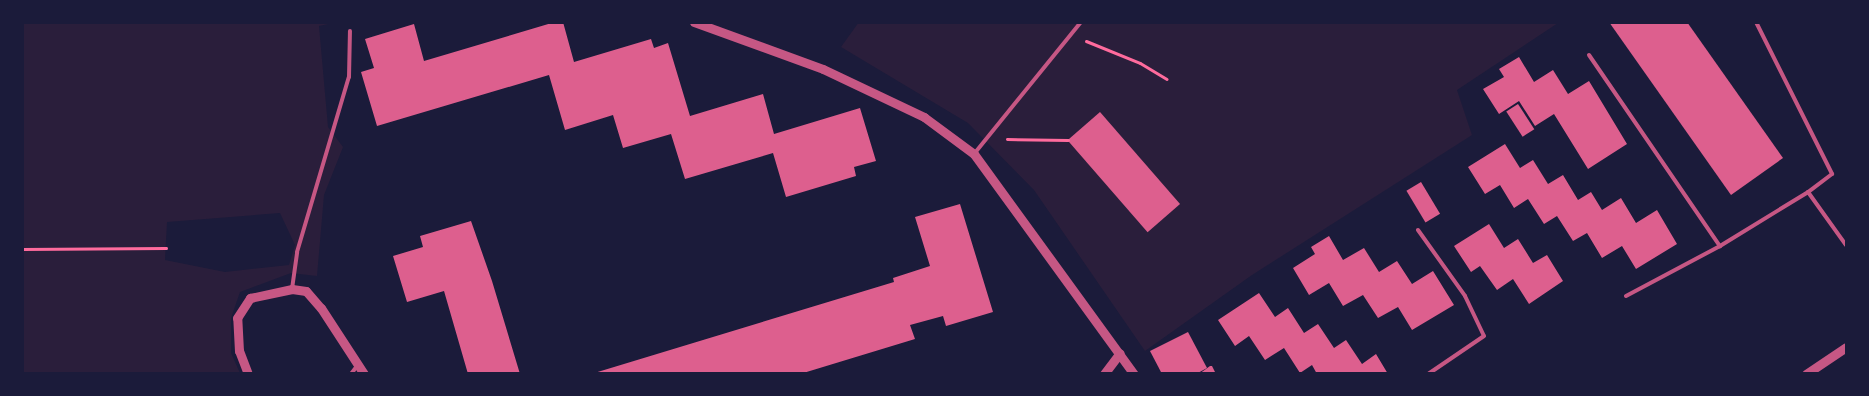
<!DOCTYPE html>
<style>
body{margin:0}
#map{position:relative;width:1869px;height:396px;overflow:hidden;background:#1b1b3a;font-family:Jost,sans-serif}
div>[style]{position:absolute}
.green>*{inset:0;background:#2a1e3b}
.building>*{inset:0;background:#dd5f8e;transform-origin:0 0}
.path>*{height:3px;margin:-1.5px;padding:0 1.5px;transform-origin:1.5px;border-radius:1.5px;background:#ff6b9d}
.service>*{height:4px;margin:-2px;padding:0 2px;transform-origin:2px;border-radius:2px;background:#c65784}
.tertiary>*{height:9px;margin:-4.5px;padding:0 4.5px;transform-origin:4.5px;border-radius:4.5px;background:#c65784}
span{translate:-50% -50%;white-space:nowrap;text-align:center;line-height:1.15;-webkit-text-stroke:4px #1b1b3a;paint-order:stroke}
.frame{position:absolute;inset:0;border:24px solid #1b1b3a;pointer-events:none}
</style>
<div id="map">
<div class="green">
<i style="clip-path:polygon(859px 22px,1558px 23px,1457px 90px,1472px 135px,1252px 275px,1145px 351px,1034px 190px,968px 123px,841px 47px)"></i>
<i style="clip-path:polygon(evenodd,22px 23px,333px 23px,319px 26px,328px 127px,343px 147px,324px 195px,317px 276px,291px 273px,240px 292px,231px 318px,231px 353px,240px 373px,23px 373px,22px 23px,280px 213px,295px 245px,289px 265px,225px 272px,165px 260px,167px 222px,280px 213px)"></i>
</div>
<div class="building">
<i style="clip-path:polygon(555px 22px,563px 22px,574px 62px,651px 39px,654px 48px,668px 43px,690px 116px,763px 94px,774px 134px,860px 108px,876px 161px,854px 167px,856px 176px,786px 197px,773px 153px,685px 179px,671px 134px,623px 148px,613px 115px,565px 130px,549px 75px,377px 126px,361px 72px,374px 68px,365px 39px,414px 24px,424px 61px)"></i>
<i style="clip-path:polygon(1609px 22px,1687px 22px,1783px 158px,1731px 195px)"></i>
<i style="clip-path:polygon(1519px 57px,1534px 82px,1553px 70px,1568px 94px,1589px 81px,1627px 144px,1588px 169px,1554px 114px,1535px 126px,1519px 101px,1499px 114px,1483px 89px,1504px 77px,1499px 69px)"></i>
<i style="left:1518px;top:104px;width:30px;height:14px;rotate:57deg"></i>
<i style="left:1100px;top:112px;width:122px;height:43px;rotate:49deg"></i>
<i style="clip-path:polygon(1505px 144px,1520px 168px,1533px 160px,1548px 184px,1563px 175px,1578px 200px,1591px 192px,1602px 210px,1621px 198px,1636px 223px,1657px 210px,1677px 244px,1636px 269px,1622px 246px,1602px 258px,1587px 233px,1573px 241px,1557px 216px,1544px 224px,1528px 199px,1514px 208px,1500px 185px,1485px 194px,1468px 167px)"></i>
<i style="left:1421px;top:182px;width:37px;height:17px;rotate:59deg"></i>
<i style="clip-path:polygon(960px 204px,993px 312px,946px 326px,943px 316px,910px 325px,915px 339px,800px 374px,591px 374px,894px 282px,893px 278px,930px 266px,915px 217px)"></i>
<i style="clip-path:polygon(471px 221px,492px 281px,520px 374px,468px 374px,444px 291px,407px 302px,393px 256px,423px 247px,420px 236px)"></i>
<i style="clip-path:polygon(1489px 224px,1504px 248px,1518px 239px,1533px 263px,1547px 255px,1563px 281px,1529px 304px,1513px 279px,1497px 290px,1480px 266px,1471px 272px,1454px 246px)"></i>
<i style="clip-path:polygon(1329px 236px,1343px 260px,1364px 248px,1379px 272px,1397px 261px,1412px 284px,1433px 271px,1454px 305px,1412px 330px,1398px 307px,1378px 318px,1363px 295px,1343px 306px,1329px 283px,1309px 295px,1293px 268px,1315px 254px,1311px 247px)"></i>
<i style="clip-path:polygon(1259px 293px,1275px 317px,1288px 308px,1304px 333px,1318px 324px,1334px 348px,1346px 340px,1362px 364px,1376px 354px,1388px 374px,1317px 374px,1312px 365px,1300px 373px,1284px 348px,1265px 360px,1249px 336px,1235px 346px,1218px 320px)"></i>
<i style="clip-path:polygon(1188px 332px,1207px 368px,1196px 374px,1162px 374px,1150px 351px)"></i>
<i style="clip-path:polygon(1212px 366px,1216px 374px,1199px 374px,1210px 366px)"></i>
</div>
<div class="path">
<i style="left:1086px;top:41px;width:58px;rotate:22.2deg"></i>
<i style="left:1140px;top:63px;width:31px;rotate:31deg"></i>
<i style="left:1007px;top:139px;width:61px;rotate:0.9deg"></i>
<i style="left:22px;top:249px;width:144px;rotate:-0.4deg"></i>
</div>
<div class="service">
<i style="left:1756px;top:22px;width:170px;rotate:63.4deg"></i>
<i style="left:1832px;top:174px;width:30px;rotate:143deg"></i>
<i style="left:1589px;top:55px;width:232px;rotate:55.6deg"></i>
<i style="left:974px;top:154px;width:170px;rotate:-51deg"></i>
<i style="left:1418px;top:230px;width:81px;rotate:54.5deg"></i>
<i style="left:1465px;top:296px;width:44px;rotate:64.6deg"></i>
<i style="left:1484px;top:336px;width:68px;rotate:145.8deg"></i>
<i style="left:292px;top:289px;width:37px;rotate:-82deg"></i>
<i style="left:297px;top:252px;width:183px;rotate:-73.5deg"></i>
<i style="left:349px;top:77px;width:46px;rotate:-88.8deg"></i>
<i style="left:1626px;top:296px;width:106px;rotate:-28deg"></i>
<i style="left:1720px;top:246px;width:103px;rotate:-31.5deg"></i>
<i style="left:1808px;top:192px;width:65px;rotate:54.4deg"></i>
<i style="left:351px;top:374px;width:10px;rotate:-53deg"></i>
</div>
<div class="tertiary">
<i style="left:694px;top:22px;width:137px;rotate:20deg"></i>
<i style="left:823px;top:69px;width:112px;rotate:25.4deg"></i>
<i style="left:924px;top:117px;width:62px;rotate:36.5deg"></i>
<i style="left:974px;top:154px;width:272px;rotate:54deg"></i>
<i style="left:248px;top:374px;width:25px;rotate:-111deg"></i>
<i style="left:239px;top:351px;width:33px;rotate:-93deg"></i>
<i style="left:237px;top:318px;width:24px;rotate:-57deg"></i>
<i style="left:250px;top:298px;width:43px;rotate:-12.1deg"></i>
<i style="left:292px;top:289px;width:14px;rotate:8deg"></i>
<i style="left:306px;top:291px;width:23px;rotate:49deg"></i>
<i style="left:321px;top:308px;width:79px;rotate:56.9deg"></i>
<i style="left:1104px;top:374px;width:26px;rotate:-53deg"></i>
<i style="left:1806px;top:374px;width:48px;rotate:-34deg"></i>
</div>
<div class="frame"></div>
</div>
